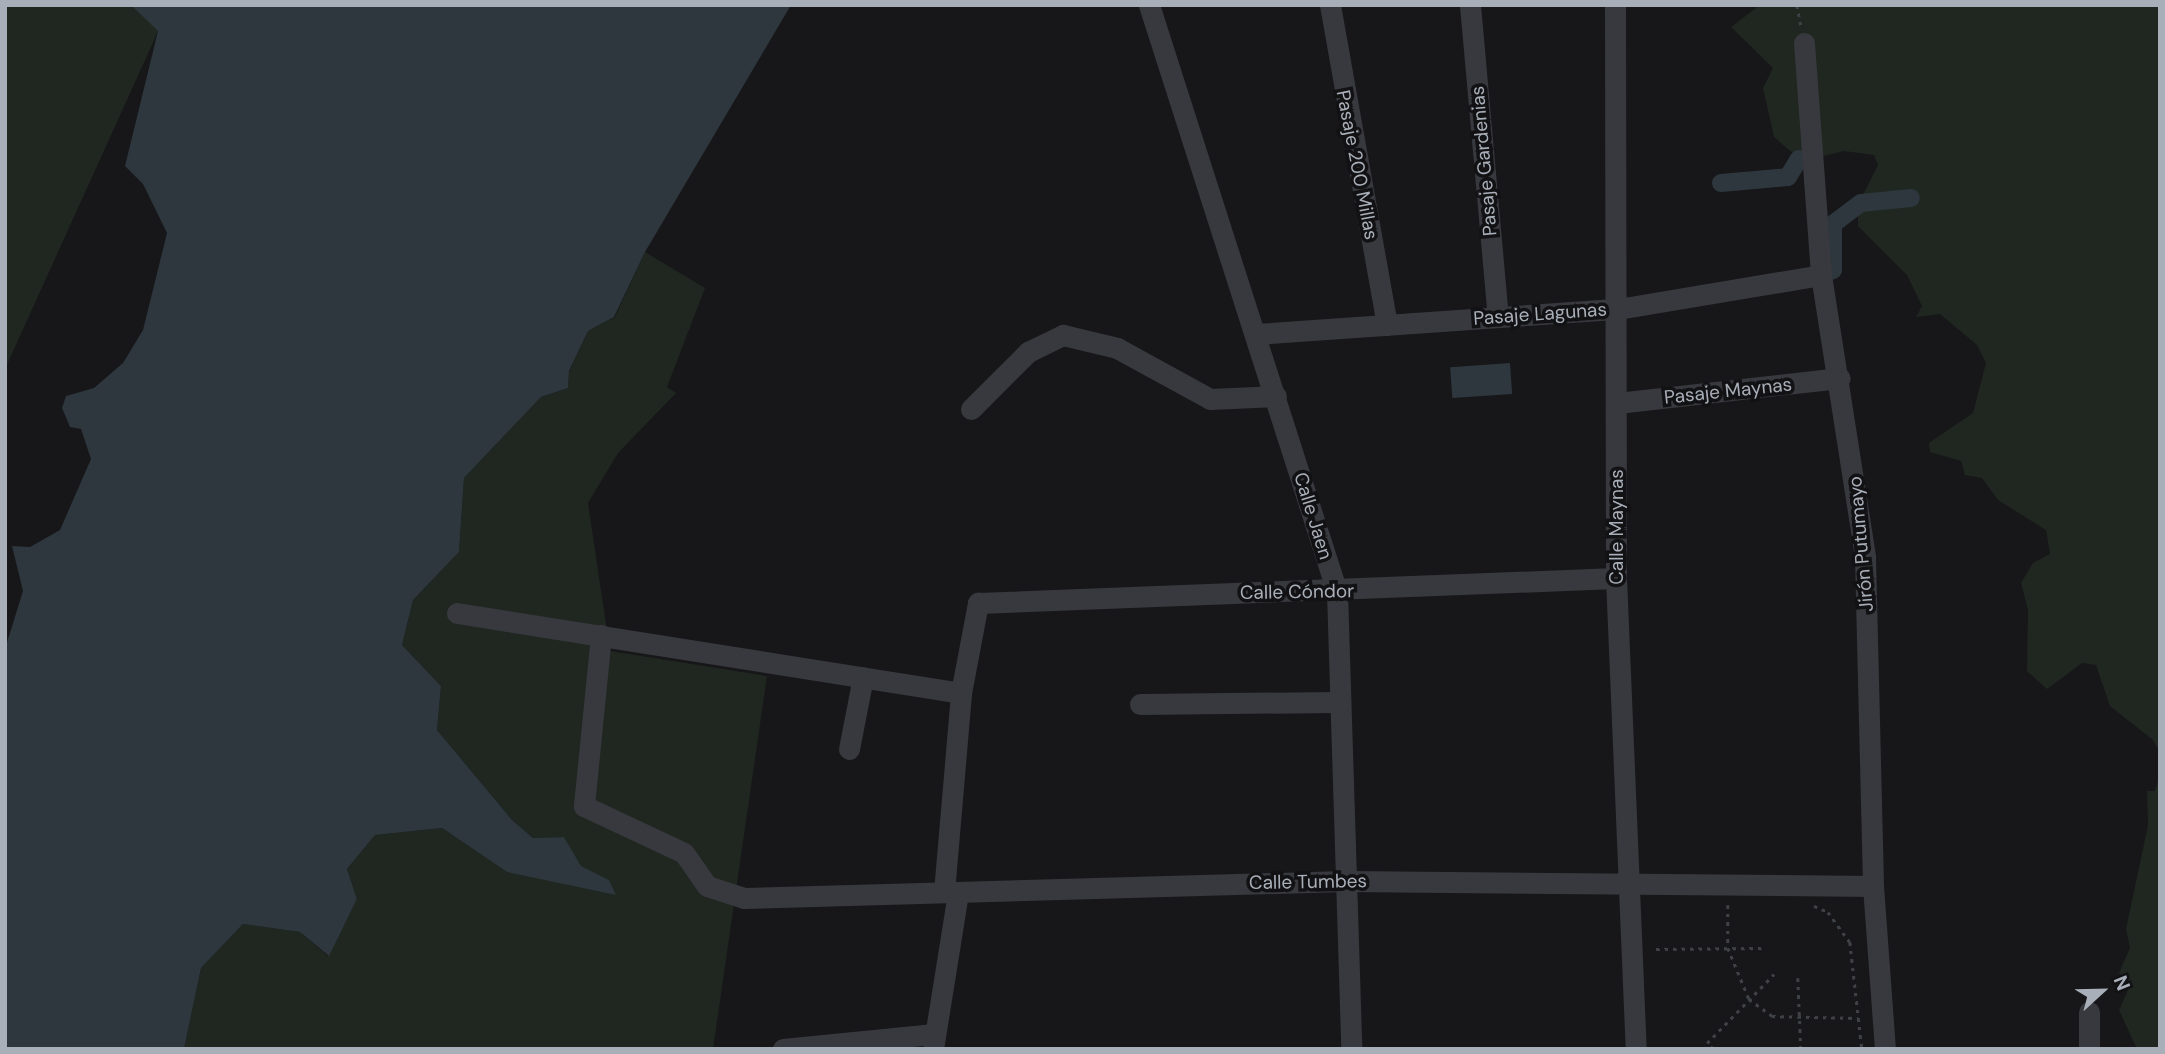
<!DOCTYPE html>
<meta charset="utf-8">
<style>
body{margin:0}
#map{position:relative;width:2165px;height:1054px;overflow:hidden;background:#171719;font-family:"DM Sans",sans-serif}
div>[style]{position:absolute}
.green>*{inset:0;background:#1f2720}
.water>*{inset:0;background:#2d373d;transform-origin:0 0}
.canal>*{height:18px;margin:-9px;padding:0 9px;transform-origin:9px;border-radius:9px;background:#2d373d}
.path>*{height:2.5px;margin-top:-1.25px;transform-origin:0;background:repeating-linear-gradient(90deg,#3e4145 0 3.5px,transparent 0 8.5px)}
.minor>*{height:21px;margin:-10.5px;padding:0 10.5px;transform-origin:10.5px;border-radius:10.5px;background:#38393e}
span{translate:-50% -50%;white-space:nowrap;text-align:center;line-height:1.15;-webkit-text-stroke:7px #121214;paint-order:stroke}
.street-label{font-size:19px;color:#a9afb9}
.frame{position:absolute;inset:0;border:7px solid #a9afb9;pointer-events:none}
.north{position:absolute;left:2067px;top:956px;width:70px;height:70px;-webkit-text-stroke:5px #121214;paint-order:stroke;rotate:68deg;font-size:19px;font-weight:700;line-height:28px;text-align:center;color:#a9afb9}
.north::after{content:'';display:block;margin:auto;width:24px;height:32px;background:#a9afb9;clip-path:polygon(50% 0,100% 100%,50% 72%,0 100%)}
</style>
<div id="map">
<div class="green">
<i style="clip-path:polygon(5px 5px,170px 5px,5px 369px)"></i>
<i style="clip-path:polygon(1760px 5px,2160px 5px,2160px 753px,2153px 740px,2110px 706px,2096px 665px,2082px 663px,2047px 689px,2027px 671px,2028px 610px,2021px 583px,2033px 563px,2050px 554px,2046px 530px,1998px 500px,1982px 478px,1965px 475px,1961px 461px,1930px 452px,1929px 443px,1973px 413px,1986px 363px,1977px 345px,1940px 314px,1916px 317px,1922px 306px,1907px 275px,1858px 226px,1858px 205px,1878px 165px,1874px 155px,1844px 151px,1802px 161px,1774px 137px,1763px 88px,1773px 68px,1731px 27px)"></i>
<i style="clip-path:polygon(645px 252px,705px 288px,667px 387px,676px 393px,618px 453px,588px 503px,610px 651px,767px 676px,713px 1049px,184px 1049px,201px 968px,243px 924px,300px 932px,328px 956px,357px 899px,347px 869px,375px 835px,442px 828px,507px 872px,609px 880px,581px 867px,564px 837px,533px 838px,512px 820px,437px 730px,441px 686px,402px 645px,413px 600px,459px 552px,464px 478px,541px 397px,568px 388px,569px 372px,588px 331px,615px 317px)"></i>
<i style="clip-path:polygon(2160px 774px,2160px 1049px,2137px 1049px,2119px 1010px,2130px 986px,2119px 973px,2130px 948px,2126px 929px,2148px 825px,2147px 791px,2155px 791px)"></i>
</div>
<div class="water">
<i style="clip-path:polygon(131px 5px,791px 5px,645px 252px,614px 317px,588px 331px,569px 371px,568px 388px,541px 397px,464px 478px,459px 552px,413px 600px,402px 645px,441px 686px,437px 730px,512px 820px,533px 838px,564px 837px,581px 866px,609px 880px,616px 895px,507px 872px,442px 828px,375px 835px,347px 869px,357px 899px,329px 956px,300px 932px,243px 924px,201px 968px,184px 1049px,5px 1049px,5px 649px,23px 591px,12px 546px,30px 547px,60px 530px,91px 459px,81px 429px,70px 427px,62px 408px,66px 396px,94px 388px,123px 363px,143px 330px,167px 233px,143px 184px,125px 166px,158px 31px)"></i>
<i style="left:1510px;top:363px;width:31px;height:60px;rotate:86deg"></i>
</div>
<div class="canal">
<i style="left:1721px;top:183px;width:67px;rotate:-5.1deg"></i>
<i style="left:1788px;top:177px;width:21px;rotate:-59deg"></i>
<i style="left:1821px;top:275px;width:13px;rotate:-23deg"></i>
<i style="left:1833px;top:270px;width:46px;rotate:-90deg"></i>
<i style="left:1833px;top:224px;width:35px;rotate:-37deg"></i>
<i style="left:1861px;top:203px;width:50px;rotate:-5.7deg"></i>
</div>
<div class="path">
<i style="left:1797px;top:5px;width:21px;rotate:79deg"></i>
<i style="left:1728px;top:905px;width:43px;rotate:90deg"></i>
<i style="left:1728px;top:948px;width:55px;rotate:67.6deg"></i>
<i style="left:1749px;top:999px;width:29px;rotate:36deg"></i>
<i style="left:1772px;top:1016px;width:86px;rotate:1.3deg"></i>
<i style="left:1814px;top:906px;width:15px;rotate:23deg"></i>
<i style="left:1828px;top:912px;width:37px;rotate:54deg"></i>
<i style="left:1850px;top:942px;width:108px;rotate:83.6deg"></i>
<i style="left:1656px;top:949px;width:108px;rotate:-0.5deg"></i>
<i style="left:1798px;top:978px;width:71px;rotate:87.6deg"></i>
<i style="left:1713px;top:1049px;width:8px;rotate:-135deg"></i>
<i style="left:1707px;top:1043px;width:96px;rotate:-45.8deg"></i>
<i style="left:1834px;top:1049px;width:28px;rotate:-2deg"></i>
</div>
<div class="minor">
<i style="left:1149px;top:5px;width:616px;rotate:72.24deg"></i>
<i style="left:1337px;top:592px;width:457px;rotate:88.2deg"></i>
<i style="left:1330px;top:5px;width:325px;rotate:79.9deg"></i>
<i style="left:1470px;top:5px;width:313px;rotate:84.9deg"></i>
<i style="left:1615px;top:5px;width:573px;rotate:89.9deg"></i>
<i style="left:1616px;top:578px;width:471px;rotate:87.6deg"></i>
<i style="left:1804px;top:43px;width:233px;rotate:85.8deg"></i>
<i style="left:1821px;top:275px;width:285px;rotate:81.1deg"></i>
<i style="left:1865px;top:557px;width:329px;rotate:88.6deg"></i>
<i style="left:1873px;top:886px;width:163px;rotate:85.8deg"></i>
<i style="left:1256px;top:334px;width:363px;rotate:-4deg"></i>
<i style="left:1618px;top:309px;width:206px;rotate:-9.5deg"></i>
<i style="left:1617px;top:403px;width:224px;rotate:-6.4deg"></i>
<i style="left:971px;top:409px;width:81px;rotate:-45deg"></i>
<i style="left:1028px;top:352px;width:39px;rotate:-26deg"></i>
<i style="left:1063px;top:335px;width:56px;rotate:13.5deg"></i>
<i style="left:1117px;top:348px;width:106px;rotate:28.7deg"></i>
<i style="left:1210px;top:399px;width:66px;rotate:-2.6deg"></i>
<i style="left:457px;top:613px;width:510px;rotate:9.02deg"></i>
<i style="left:601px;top:635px;width:172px;rotate:95.7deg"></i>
<i style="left:584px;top:806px;width:110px;rotate:25.2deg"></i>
<i style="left:684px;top:853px;width:40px;rotate:55.1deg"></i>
<i style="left:707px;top:886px;width:39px;rotate:18deg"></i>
<i style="left:744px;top:898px;width:601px;rotate:-1.62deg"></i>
<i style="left:1345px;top:881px;width:528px;rotate:0.54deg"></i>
<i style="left:1140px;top:704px;width:200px;rotate:-0.6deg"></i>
<i style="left:849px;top:749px;width:73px;rotate:-79deg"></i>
<i style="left:944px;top:892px;width:200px;rotate:-85.1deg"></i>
<i style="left:961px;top:693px;width:92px;rotate:-79.3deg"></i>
<i style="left:978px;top:603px;width:638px;rotate:-2.24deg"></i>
<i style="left:783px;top:1049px;width:152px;rotate:-5.7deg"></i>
<i style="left:933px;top:1049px;width:158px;rotate:-80.9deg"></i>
<i style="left:2089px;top:1049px;width:37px;rotate:-90deg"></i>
</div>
<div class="street-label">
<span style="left:1484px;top:161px;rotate:-95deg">Pasaje Gardenias</span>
<span style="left:1357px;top:165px;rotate:79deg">Pasaje 200 Millas</span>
<span style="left:1540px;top:314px;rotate:-4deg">Pasaje Lagunas</span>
<span style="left:1728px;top:391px;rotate:-6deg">Pasaje Maynas</span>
<span style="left:1313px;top:516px;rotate:73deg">Calle Jaen</span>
<span style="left:1617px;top:527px;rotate:-90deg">Calle Maynas</span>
<span style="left:1861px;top:544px;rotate:-95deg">Jirón Putumayo</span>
<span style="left:1297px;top:592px;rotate:-1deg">Calle Cóndor</span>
<span style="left:1308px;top:882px;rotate:-1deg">Calle Tumbes</span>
</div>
<div class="frame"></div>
<div class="north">N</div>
</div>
